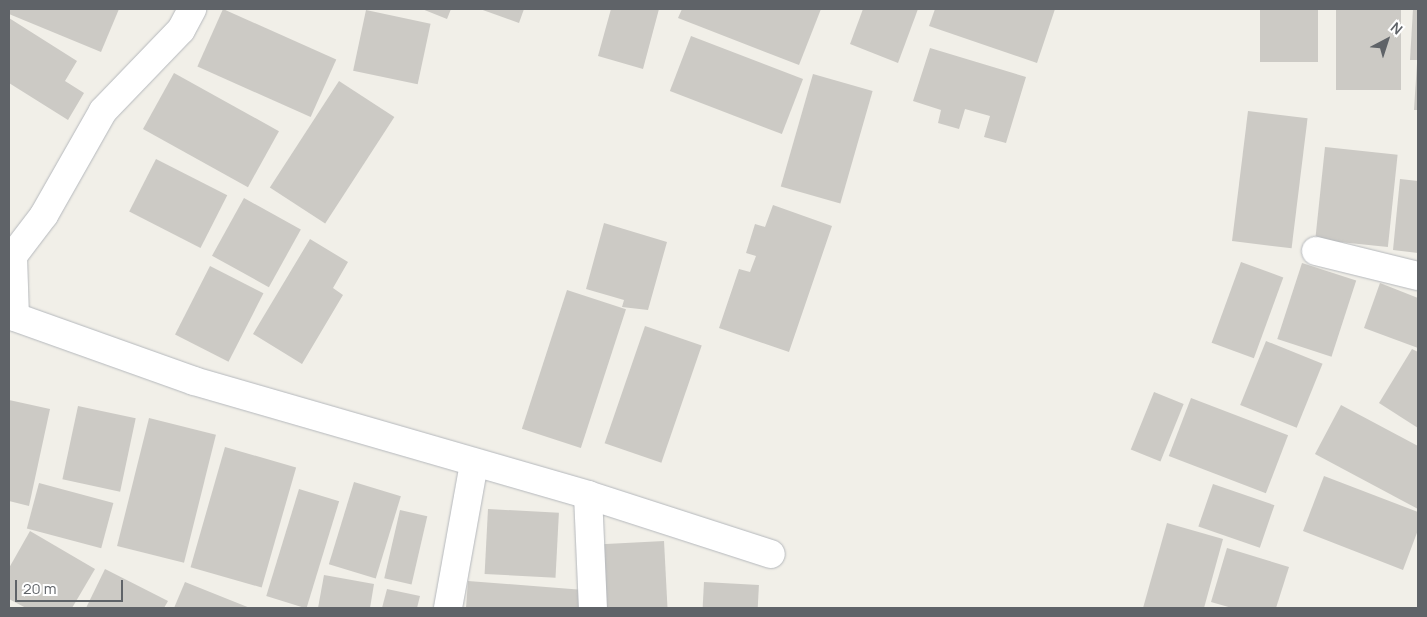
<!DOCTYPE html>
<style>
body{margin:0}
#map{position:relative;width:1427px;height:617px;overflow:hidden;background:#f1efe8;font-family:Manrope,sans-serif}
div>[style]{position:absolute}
.building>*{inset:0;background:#cccac5;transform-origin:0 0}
.roads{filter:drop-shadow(0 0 1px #b5b8bc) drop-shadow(0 0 1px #b5b8bc)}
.street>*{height:28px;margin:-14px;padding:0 14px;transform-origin:14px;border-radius:14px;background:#fff}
span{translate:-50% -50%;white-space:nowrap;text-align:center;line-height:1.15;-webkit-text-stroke:4.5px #fff;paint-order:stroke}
.frame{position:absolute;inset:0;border:10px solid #5f6368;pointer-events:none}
.north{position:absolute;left:1362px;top:15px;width:50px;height:50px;-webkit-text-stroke:4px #fff;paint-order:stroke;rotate:40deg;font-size:14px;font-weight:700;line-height:20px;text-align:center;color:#5f6368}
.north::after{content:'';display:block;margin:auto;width:18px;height:22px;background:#5f6368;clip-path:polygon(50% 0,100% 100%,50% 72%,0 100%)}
.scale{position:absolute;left:15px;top:580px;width:108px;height:22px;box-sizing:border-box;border:2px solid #5f6368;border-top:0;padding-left:6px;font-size:15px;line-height:18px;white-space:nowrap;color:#5f6368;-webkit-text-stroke:4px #fff;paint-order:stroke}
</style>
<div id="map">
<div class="building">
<i style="clip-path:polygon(9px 9px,119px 9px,101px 52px,9px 14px)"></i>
<i style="left:223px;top:9px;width:124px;height:63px;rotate:24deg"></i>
<i style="clip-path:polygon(422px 9px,451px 9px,447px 19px)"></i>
<i style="clip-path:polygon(480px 9px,524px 9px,519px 23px)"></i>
<i style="clip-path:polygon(611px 9px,659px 9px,643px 69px,598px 56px)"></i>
<i style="clip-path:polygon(682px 9px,821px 9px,799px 65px,678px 18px)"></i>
<i style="clip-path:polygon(863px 9px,918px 9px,898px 63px,850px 44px)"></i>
<i style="clip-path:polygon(935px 9px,1055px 9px,1037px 63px,929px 26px)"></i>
<i style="left:1260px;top:9px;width:58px;height:53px"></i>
<i style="left:1336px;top:9px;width:65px;height:81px"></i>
<i style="clip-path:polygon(1413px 9px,1418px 9px,1418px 60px,1410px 60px)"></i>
<i style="left:366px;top:10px;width:66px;height:62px;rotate:12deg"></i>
<i style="clip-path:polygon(9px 18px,77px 61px,65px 81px,84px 93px,68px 120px,9px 83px)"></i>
<i style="left:691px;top:36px;width:120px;height:59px;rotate:21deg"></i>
<i style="clip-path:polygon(930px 48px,1026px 77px,1006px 143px,984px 137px,990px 116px,965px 109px,959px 129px,938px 123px,941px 110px,913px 101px)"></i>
<i style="clip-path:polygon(1417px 63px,1418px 63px,1418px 110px,1414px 110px)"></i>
<i style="left:174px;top:73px;width:120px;height:64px;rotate:29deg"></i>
<i style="left:813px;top:74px;width:62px;height:117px;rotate:16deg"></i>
<i style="left:339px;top:81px;width:66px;height:127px;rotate:33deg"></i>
<i style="left:1248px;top:111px;width:60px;height:131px;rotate:7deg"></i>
<i style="left:1325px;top:147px;width:73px;height:93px;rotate:6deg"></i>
<i style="left:156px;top:159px;width:80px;height:59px;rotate:27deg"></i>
<i style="clip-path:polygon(1400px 179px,1418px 181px,1418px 253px,1393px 250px)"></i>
<i style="left:244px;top:198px;width:65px;height:66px;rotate:29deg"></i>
<i style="clip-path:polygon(773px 205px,832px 226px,789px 352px,719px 328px,739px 269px,750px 272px,756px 256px,746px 253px,755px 224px,765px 227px)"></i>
<i style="clip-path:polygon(604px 223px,667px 242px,648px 310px,622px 307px,624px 300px,586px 289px)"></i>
<i style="clip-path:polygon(310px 239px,348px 262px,333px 288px,343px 295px,302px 364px,253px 334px)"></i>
<i style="left:1241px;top:262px;width:45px;height:86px;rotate:20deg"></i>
<i style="left:1302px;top:263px;width:57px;height:80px;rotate:18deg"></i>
<i style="left:210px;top:266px;width:60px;height:77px;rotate:27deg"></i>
<i style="clip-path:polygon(1380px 283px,1418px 298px,1418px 348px,1364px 328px)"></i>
<i style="left:567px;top:290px;width:62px;height:146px;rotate:18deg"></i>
<i style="left:645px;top:326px;width:60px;height:124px;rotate:19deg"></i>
<i style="left:1266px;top:341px;width:61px;height:69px;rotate:22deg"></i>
<i style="clip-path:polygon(1412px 349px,1418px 352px,1418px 428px,1379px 403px)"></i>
<i style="left:1154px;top:392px;width:32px;height:62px;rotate:22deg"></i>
<i style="left:1191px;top:398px;width:104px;height:62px;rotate:21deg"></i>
<i style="clip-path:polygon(9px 400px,50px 409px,29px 506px,9px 501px)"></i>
<i style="clip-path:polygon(1341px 405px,1418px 446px,1418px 509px,1315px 454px)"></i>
<i style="left:78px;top:406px;width:59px;height:75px;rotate:12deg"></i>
<i style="left:149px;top:418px;width:69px;height:132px;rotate:14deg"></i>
<i style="left:225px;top:447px;width:74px;height:125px;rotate:16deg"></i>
<i style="clip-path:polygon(1324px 476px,1418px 512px,1418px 530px,1403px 570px,1303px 531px)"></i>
<i style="left:354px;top:482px;width:49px;height:86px;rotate:17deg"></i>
<i style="left:39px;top:483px;width:77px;height:47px;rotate:15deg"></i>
<i style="left:1213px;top:484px;width:65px;height:45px;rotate:19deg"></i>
<i style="left:299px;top:489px;width:42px;height:112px;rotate:17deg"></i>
<i style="left:488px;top:509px;width:71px;height:65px;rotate:3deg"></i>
<i style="left:400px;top:510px;width:28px;height:70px;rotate:13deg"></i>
<i style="clip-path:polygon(1167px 523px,1223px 539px,1204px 608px,1143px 608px)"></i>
<i style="clip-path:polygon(30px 531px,95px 569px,72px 608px,26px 608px,9px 599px,9px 568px)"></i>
<i style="left:664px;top:541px;width:67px;height:63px;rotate:87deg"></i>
<i style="clip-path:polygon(1227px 548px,1289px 567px,1276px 608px,1232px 608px,1211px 602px)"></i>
<i style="clip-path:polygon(105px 569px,168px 601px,164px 608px,86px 608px)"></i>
<i style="clip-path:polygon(324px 575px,374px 584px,370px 608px,318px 608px)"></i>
<i style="clip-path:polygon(468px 581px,584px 590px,583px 608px,466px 608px)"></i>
<i style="clip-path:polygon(185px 582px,250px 608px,174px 608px)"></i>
<i style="left:704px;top:582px;width:55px;height:26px;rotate:3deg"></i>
<i style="clip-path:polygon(387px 589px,420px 596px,417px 608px,382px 608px)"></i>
</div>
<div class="roads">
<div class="street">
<i style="left:1316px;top:251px;width:105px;rotate:13.8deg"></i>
<i style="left:13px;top:257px;width:60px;rotate:88.1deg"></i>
<i style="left:9px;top:261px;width:58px;rotate:-52.7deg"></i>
<i style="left:44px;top:215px;width:120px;rotate:-60.4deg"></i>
<i style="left:103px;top:111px;width:112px;rotate:-46.1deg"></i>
<i style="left:181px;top:30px;width:24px;rotate:-62deg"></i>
<i style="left:9px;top:315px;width:196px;rotate:19.6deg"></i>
<i style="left:194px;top:381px;width:410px;rotate:16.1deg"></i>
<i style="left:588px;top:495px;width:192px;rotate:17.9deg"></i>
<i style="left:588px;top:495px;width:113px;rotate:87.5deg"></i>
<i style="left:448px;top:608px;width:147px;rotate:-79.8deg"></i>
</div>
</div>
<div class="frame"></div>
<div class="north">N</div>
<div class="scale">20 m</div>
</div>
